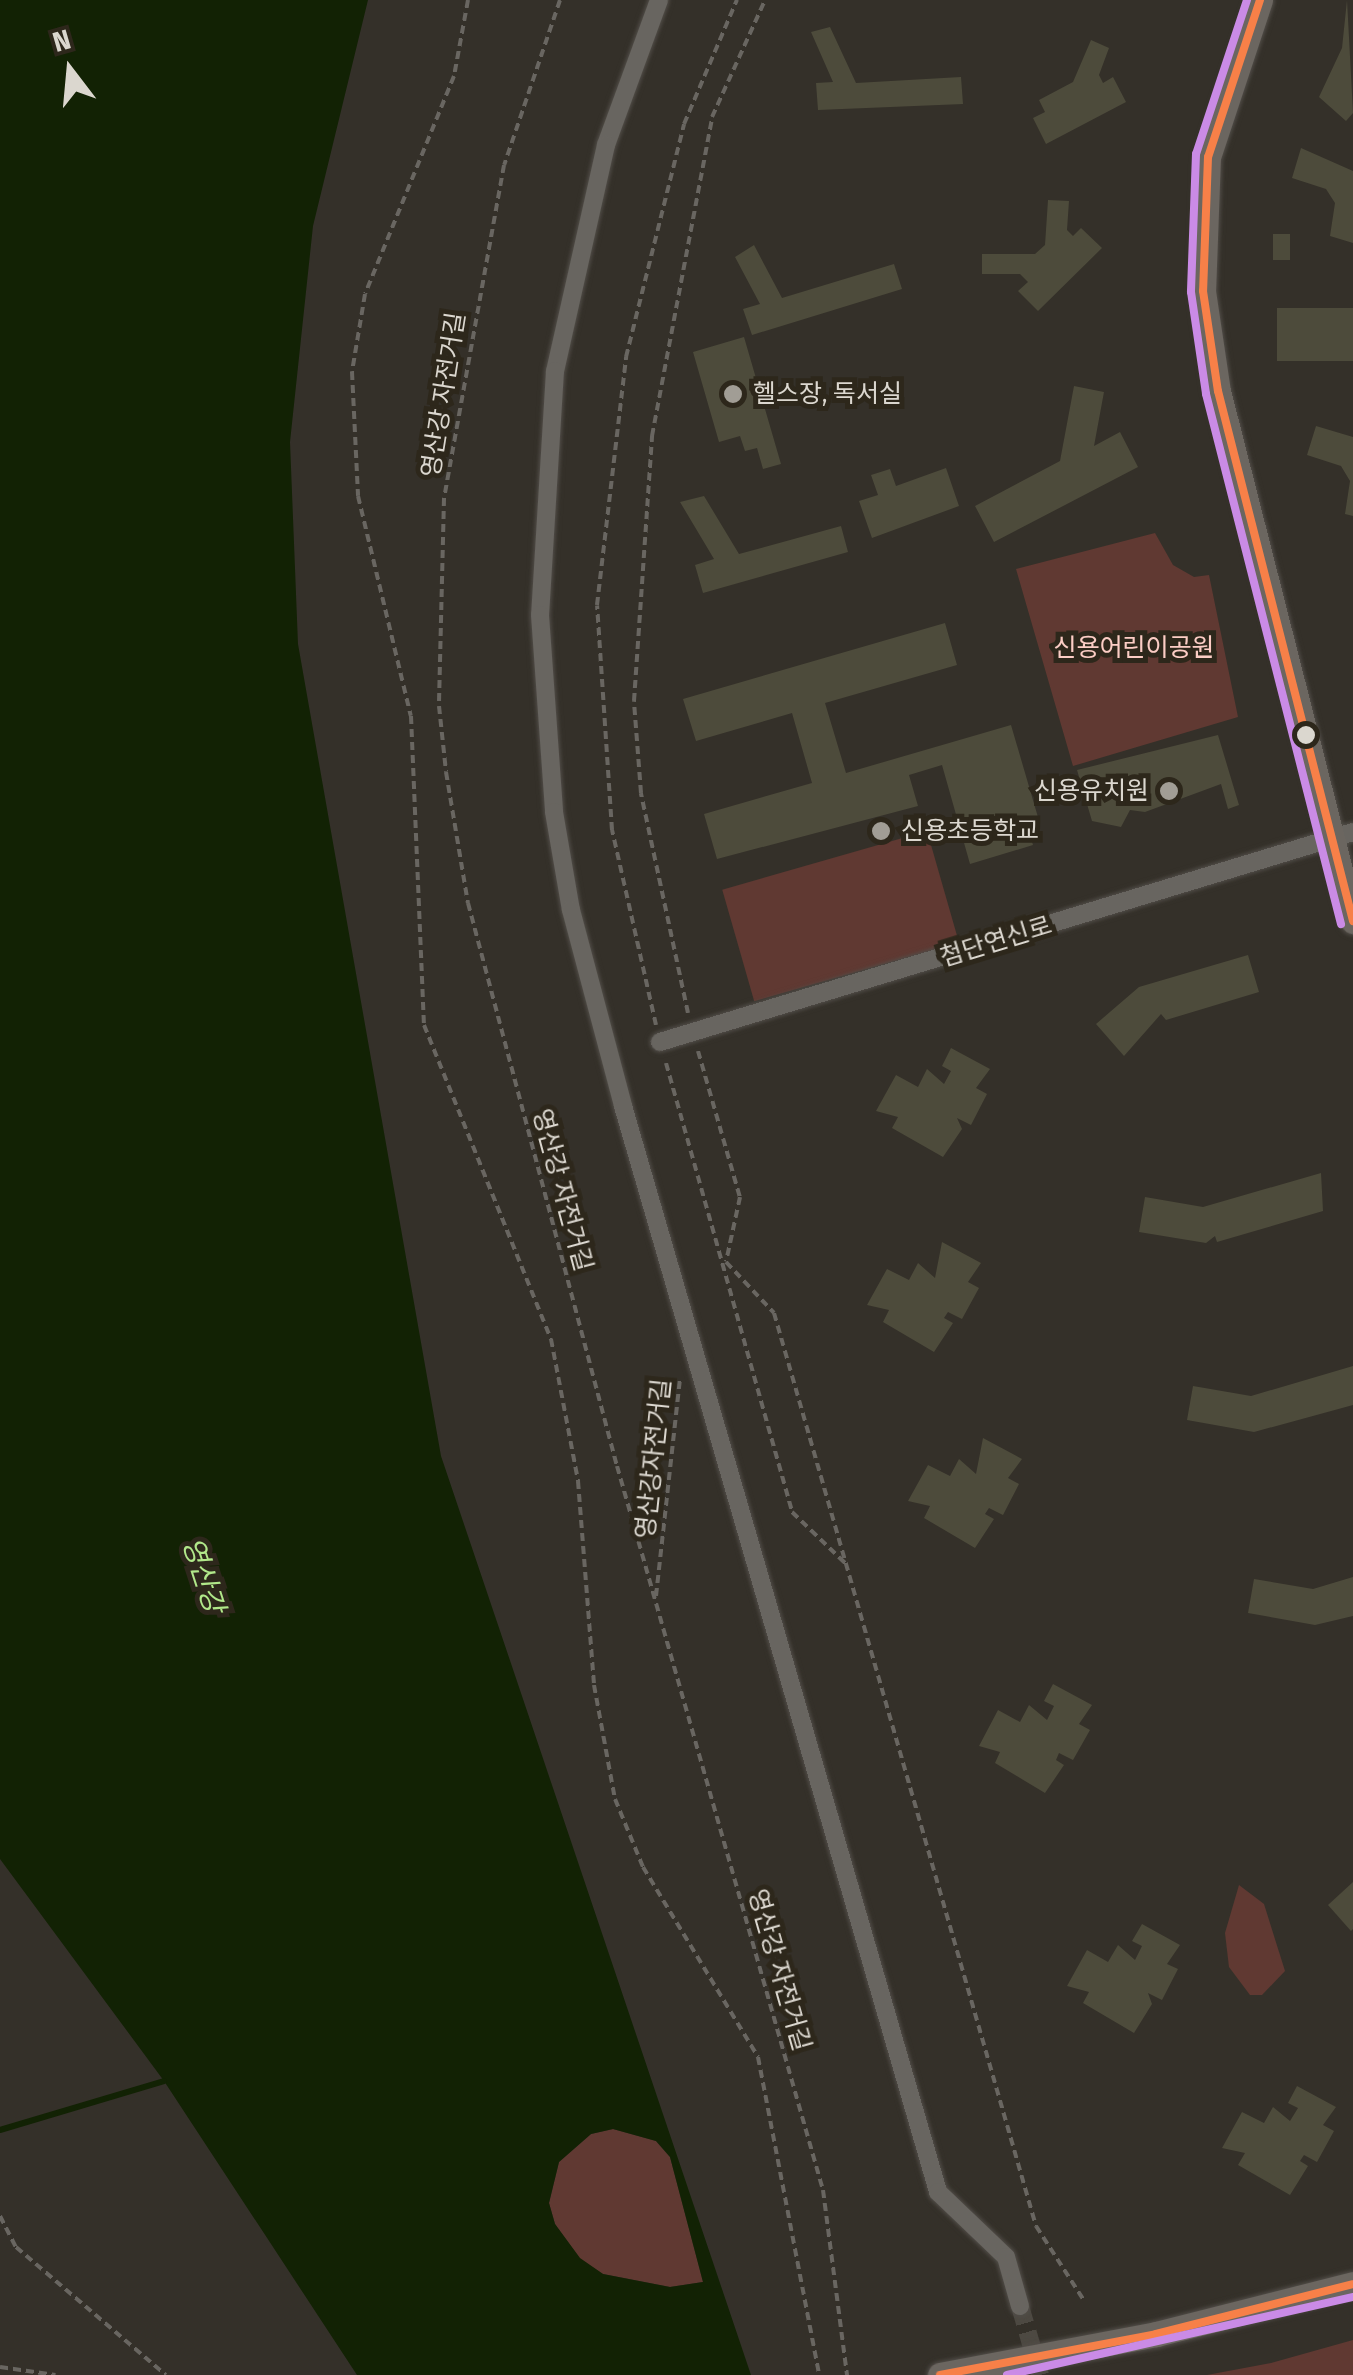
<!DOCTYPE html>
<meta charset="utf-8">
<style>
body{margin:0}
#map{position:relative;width:1353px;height:2375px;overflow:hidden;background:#343029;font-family:"Fira Sans Condensed","Noto Sans KR",sans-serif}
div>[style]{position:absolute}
.green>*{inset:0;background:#603932;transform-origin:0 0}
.water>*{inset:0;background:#122204}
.stream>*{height:6px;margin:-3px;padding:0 3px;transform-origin:3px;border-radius:3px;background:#122204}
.building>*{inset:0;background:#4d4b3b;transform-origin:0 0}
.street-tunnel>*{height:18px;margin-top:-9px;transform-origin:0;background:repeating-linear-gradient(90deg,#4d4942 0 18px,transparent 0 27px)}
.path>*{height:4px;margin-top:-2px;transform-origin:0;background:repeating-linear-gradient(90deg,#696661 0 8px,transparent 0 13px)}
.roads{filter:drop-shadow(0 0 2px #514d48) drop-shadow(0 0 2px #514d48)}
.street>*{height:18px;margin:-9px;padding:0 9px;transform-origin:9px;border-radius:9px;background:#686560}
.secondary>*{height:25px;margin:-12.5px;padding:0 12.5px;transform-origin:12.5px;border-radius:12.5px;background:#6b6660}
.bus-1>*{height:8px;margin:-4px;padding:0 4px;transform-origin:4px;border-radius:4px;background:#f78048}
.bus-2>*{height:8px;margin:-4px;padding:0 4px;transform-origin:4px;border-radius:4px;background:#ca8be6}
.dots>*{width:28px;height:28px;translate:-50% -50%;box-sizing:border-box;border:5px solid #2d271b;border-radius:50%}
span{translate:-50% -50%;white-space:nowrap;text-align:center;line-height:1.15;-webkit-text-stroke:10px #2d271b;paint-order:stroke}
.poi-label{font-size:25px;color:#dbd7cf}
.left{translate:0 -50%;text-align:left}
.right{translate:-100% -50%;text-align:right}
.street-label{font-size:25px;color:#dbd7cf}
.park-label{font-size:25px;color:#fccdc5}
.water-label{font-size:28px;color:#b1e88a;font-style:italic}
.north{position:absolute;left:20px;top:20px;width:100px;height:100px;-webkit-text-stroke:8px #2d271b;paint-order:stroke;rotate:344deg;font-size:28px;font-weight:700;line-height:40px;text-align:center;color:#dbd7cf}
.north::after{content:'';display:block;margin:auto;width:35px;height:45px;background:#dbd7cf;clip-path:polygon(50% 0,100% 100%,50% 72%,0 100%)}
</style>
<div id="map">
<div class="green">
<i style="clip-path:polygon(1155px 533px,1173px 565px,1194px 577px,1209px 575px,1238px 717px,1073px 766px,1016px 569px)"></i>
<i style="left:927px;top:831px;width:116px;height:213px;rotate:74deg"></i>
<i style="clip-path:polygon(1239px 1885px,1264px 1904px,1285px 1971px,1262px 1995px,1250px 1995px,1229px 1967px,1225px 1933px)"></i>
<i style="clip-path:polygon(613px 2129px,656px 2141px,670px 2157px,703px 2282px,670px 2287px,603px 2274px,580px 2259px,555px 2224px,549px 2203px,559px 2162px,591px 2134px)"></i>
<i style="clip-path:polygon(1353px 2340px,1353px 2375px,1207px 2375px,1271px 2363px)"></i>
</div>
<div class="water">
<i style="clip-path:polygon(evenodd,0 0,368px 0,313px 226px,290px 442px,298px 644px,441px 1456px,751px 2375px,357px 2375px,164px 2081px,0 1859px,0 0,613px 2129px,656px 2141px,670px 2157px,703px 2282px,670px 2287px,603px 2274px,580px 2258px,555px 2224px,549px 2203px,559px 2162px,591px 2134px,613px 2129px)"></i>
</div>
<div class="stream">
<i style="left:0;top:2130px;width:171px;rotate:-16.6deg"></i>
</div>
<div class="building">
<i style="clip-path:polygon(1347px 0,1353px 113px,1346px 121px,1319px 97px,1342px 48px)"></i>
<i style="clip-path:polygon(830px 27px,856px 83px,961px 77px,963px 104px,818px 110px,816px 83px,833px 82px,811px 32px)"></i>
<i style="clip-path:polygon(1091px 40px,1109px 48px,1099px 75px,1103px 83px,1113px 77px,1126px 102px,1046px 144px,1033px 118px,1045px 112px,1039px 100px,1073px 82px)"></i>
<i style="clip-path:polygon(1301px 148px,1353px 171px,1353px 243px,1330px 236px,1335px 203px,1326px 189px,1292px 178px)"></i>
<i style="clip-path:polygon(1048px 200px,1069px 201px,1067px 230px,1073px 236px,1081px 228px,1102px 248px,1038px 311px,1018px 291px,1028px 282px,1020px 274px,982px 274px,982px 254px,1035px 254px,1045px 245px)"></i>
<i style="left:1290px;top:234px;width:26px;height:17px;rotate:90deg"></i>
<i style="clip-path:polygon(754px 245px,782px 298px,894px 264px,902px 289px,752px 335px,743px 309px,760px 304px,735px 257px)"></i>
<i style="left:1353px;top:308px;width:53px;height:76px;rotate:90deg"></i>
<i style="clip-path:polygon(744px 337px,781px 464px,763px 469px,757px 448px,745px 451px,740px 436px,719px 442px,693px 352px)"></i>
<i style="clip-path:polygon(1074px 386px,1104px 392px,1094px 446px,1120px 432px,1138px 467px,994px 542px,975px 506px,1060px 461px)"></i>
<i style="clip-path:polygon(1316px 426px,1353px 437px,1353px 516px,1345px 514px,1350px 481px,1341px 466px,1307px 455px)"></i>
<i style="clip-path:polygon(946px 468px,959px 506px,872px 538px,859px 501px,878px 495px,871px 475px,890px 469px,896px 486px)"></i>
<i style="clip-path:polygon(704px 496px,739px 554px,841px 526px,848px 552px,703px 593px,695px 565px,714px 559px,680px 502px)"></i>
<i style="clip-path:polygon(945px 623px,957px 665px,825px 703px,846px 773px,1011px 725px,1040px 824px,1028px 828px,1033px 845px,970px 864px,942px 765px,909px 775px,918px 806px,717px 859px,704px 814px,812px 783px,792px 713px,696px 741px,683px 699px)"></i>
<i style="clip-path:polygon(1218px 735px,1239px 805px,1228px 809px,1221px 784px,1145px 812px,1130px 810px,1121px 827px,1092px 821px,1077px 770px)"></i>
<i style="clip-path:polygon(1248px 955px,1259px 992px,1166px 1020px,1161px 1014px,1124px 1056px,1096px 1024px,1139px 987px)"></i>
<i style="clip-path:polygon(951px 1048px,990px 1069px,976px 1088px,987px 1094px,971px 1125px,957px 1118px,962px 1129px,943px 1157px,892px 1128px,898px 1117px,876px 1111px,896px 1075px,918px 1087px,927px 1069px,944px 1084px,951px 1071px,942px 1066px)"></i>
<i style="clip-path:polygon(1321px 1173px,1323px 1211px,1217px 1242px,1215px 1236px,1206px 1243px,1139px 1232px,1145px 1197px,1203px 1207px)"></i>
<i style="clip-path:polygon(942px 1242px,981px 1263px,968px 1282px,979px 1288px,962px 1319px,948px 1312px,944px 1318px,953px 1323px,934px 1352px,883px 1322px,889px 1310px,867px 1305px,887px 1269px,909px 1280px,918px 1263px,935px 1278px)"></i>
<i style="clip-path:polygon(1353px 1366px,1353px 1405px,1254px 1432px,1187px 1420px,1193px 1386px,1251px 1396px)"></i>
<i style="clip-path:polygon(983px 1438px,1022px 1459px,1008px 1478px,1019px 1484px,1003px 1515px,989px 1508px,985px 1514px,994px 1519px,975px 1548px,924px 1518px,930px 1506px,908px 1501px,928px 1465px,950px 1476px,959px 1459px,976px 1474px)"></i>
<i style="clip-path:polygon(1353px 1577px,1353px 1616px,1315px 1625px,1248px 1613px,1254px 1579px,1313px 1589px)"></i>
<i style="clip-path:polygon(1053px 1684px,1092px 1705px,1079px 1724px,1090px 1730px,1073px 1760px,1059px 1753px,1056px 1760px,1064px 1765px,1045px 1793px,995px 1763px,1000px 1752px,979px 1746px,998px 1710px,1020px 1722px,1029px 1705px,1047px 1720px,1054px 1706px,1044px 1701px)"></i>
<i style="clip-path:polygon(1353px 1882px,1353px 1929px,1351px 1931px,1328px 1905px)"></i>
<i style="clip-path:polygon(1142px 1924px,1180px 1945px,1167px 1964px,1178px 1969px,1162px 2000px,1148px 1993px,1152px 2004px,1134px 2033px,1083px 2003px,1089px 1992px,1067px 1986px,1087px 1950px,1108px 1962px,1118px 1945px,1135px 1960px,1142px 1946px,1132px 1941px)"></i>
<i style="clip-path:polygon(1297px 2086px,1336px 2107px,1323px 2125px,1334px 2131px,1317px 2162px,1304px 2155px,1300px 2161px,1308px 2166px,1290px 2195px,1238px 2165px,1245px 2153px,1222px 2148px,1242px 2112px,1264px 2123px,1273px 2107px,1290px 2121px,1298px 2108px,1288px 2103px)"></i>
</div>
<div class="street-tunnel">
<i style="left:1020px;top:2306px;width:72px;rotate:73.8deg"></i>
</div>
<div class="path">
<i style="left:468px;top:0;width:77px;rotate:100.4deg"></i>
<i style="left:454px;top:76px;width:235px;rotate:112.2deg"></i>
<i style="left:365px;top:294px;width:79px;rotate:99.5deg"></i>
<i style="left:352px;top:372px;width:124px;rotate:87.2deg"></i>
<i style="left:358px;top:496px;width:226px;rotate:76.5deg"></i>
<i style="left:411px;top:716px;width:309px;rotate:87.6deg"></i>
<i style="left:424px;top:1025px;width:339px;rotate:68deg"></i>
<i style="left:551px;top:1339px;width:145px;rotate:79.2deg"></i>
<i style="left:578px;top:1481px;width:205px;rotate:85.5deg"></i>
<i style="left:594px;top:1685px;width:116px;rotate:79.6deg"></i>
<i style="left:615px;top:1799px;width:74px;rotate:67.6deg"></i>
<i style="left:643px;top:1867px;width:222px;rotate:58.8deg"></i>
<i style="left:758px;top:2057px;width:324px;rotate:79.1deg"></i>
<i style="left:560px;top:0;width:174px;rotate:108.7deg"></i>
<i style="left:504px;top:165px;width:338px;rotate:100.2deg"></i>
<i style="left:444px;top:498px;width:208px;rotate:91.4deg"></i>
<i style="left:439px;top:706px;width:66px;rotate:83.9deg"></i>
<i style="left:446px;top:772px;width:133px;rotate:80.5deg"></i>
<i style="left:468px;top:903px;width:582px;rotate:75.18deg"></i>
<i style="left:617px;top:1466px;width:753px;rotate:74.12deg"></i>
<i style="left:823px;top:2190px;width:187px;rotate:82.6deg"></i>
<i style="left:688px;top:1013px;width:225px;rotate:-102.1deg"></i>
<i style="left:641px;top:793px;width:92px;rotate:-94.4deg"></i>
<i style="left:634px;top:701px;width:266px;rotate:-86.1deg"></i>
<i style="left:652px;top:436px;width:325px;rotate:-79.3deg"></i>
<i style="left:712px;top:117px;width:128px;rotate:-65.6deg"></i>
<i style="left:656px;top:1025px;width:200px;rotate:-102.7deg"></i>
<i style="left:612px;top:830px;width:225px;rotate:-93.8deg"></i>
<i style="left:597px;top:605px;width:250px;rotate:-83.3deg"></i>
<i style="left:626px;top:357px;width:240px;rotate:-76deg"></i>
<i style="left:684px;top:124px;width:135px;rotate:-66.9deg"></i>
<i style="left:698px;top:1051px;width:152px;rotate:74deg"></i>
<i style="left:740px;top:1197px;width:66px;rotate:102.2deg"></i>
<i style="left:726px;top:1262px;width:70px;rotate:46.7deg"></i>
<i style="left:774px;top:1313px;width:950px;rotate:73.99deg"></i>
<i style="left:1036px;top:2226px;width:87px;rotate:57.2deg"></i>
<i style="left:666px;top:1063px;width:466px;rotate:74.3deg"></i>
<i style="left:792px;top:1512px;width:74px;rotate:43.9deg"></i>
<i style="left:656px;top:1596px;width:220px;rotate:-83.7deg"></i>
<i style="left:0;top:2216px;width:35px;rotate:63deg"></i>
<i style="left:16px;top:2247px;width:197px;rotate:40.5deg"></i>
<i style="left:0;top:2367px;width:56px;rotate:8.3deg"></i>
</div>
<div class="roads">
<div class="street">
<i style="left:659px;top:0;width:154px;rotate:110.1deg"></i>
<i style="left:606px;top:145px;width:232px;rotate:102.7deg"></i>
<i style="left:555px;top:371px;width:244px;rotate:93.5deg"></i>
<i style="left:540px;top:615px;width:197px;rotate:85.9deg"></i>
<i style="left:554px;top:812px;width:99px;rotate:80.2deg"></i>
<i style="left:571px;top:910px;width:203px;rotate:75.1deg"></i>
<i style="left:623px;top:1106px;width:1131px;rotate:73.82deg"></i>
<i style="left:938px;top:2192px;width:94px;rotate:43.7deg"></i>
<i style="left:1006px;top:2257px;width:51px;rotate:74.1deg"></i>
<i style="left:660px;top:1042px;width:724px;rotate:-16.86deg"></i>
</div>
<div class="secondary">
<i style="left:1260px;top:0;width:165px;rotate:108.3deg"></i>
<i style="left:1208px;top:157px;width:134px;rotate:92.1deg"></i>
<i style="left:1203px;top:291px;width:101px;rotate:81.5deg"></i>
<i style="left:1218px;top:391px;width:547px;rotate:75.71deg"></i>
<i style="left:940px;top:2375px;width:220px;rotate:-10.7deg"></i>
<i style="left:1156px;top:2334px;width:203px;rotate:-14.2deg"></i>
</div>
</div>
<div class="bus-1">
<i style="left:1260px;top:0;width:165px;rotate:108.3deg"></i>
<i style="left:1208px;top:157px;width:134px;rotate:92.1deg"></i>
<i style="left:1203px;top:291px;width:101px;rotate:81.5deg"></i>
<i style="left:1218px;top:391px;width:547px;rotate:75.71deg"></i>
<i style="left:940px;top:2375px;width:220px;rotate:-10.7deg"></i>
<i style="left:1156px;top:2334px;width:203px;rotate:-14.2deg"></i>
</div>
<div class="bus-2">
<i style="left:1247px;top:0;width:162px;rotate:108.3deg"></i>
<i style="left:1196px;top:154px;width:138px;rotate:92.1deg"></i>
<i style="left:1191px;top:292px;width:103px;rotate:81.6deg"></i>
<i style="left:1206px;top:394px;width:547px;rotate:75.71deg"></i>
<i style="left:1007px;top:2375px;width:355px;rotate:-12.7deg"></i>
</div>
<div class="dots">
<i style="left:733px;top:394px;background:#a19d95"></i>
<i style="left:1306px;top:735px;background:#dbd7cf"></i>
<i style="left:1169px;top:791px;background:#a19d95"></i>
<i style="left:881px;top:831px;background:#a19d95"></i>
</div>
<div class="poi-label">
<span class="left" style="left:753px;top:394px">헬스장, 독서실</span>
<span class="right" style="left:1149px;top:791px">신용유치원</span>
<span class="left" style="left:901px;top:831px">신용초등학교</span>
</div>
<div class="street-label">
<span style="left:444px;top:395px;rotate:-81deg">영산강 자전거길</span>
<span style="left:996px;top:942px;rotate:-17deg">첨단연신로</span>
<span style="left:562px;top:1190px;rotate:75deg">영산강 자전거길</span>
<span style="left:654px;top:1459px;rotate:-84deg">영산강자전거길</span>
<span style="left:779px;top:1970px;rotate:74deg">영산강 자전거길</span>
</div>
<div class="park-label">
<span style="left:1134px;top:648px">신용어린이공원</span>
</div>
<div class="water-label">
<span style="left:203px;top:1575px;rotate:72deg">영산강</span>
</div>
<div class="north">N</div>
</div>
